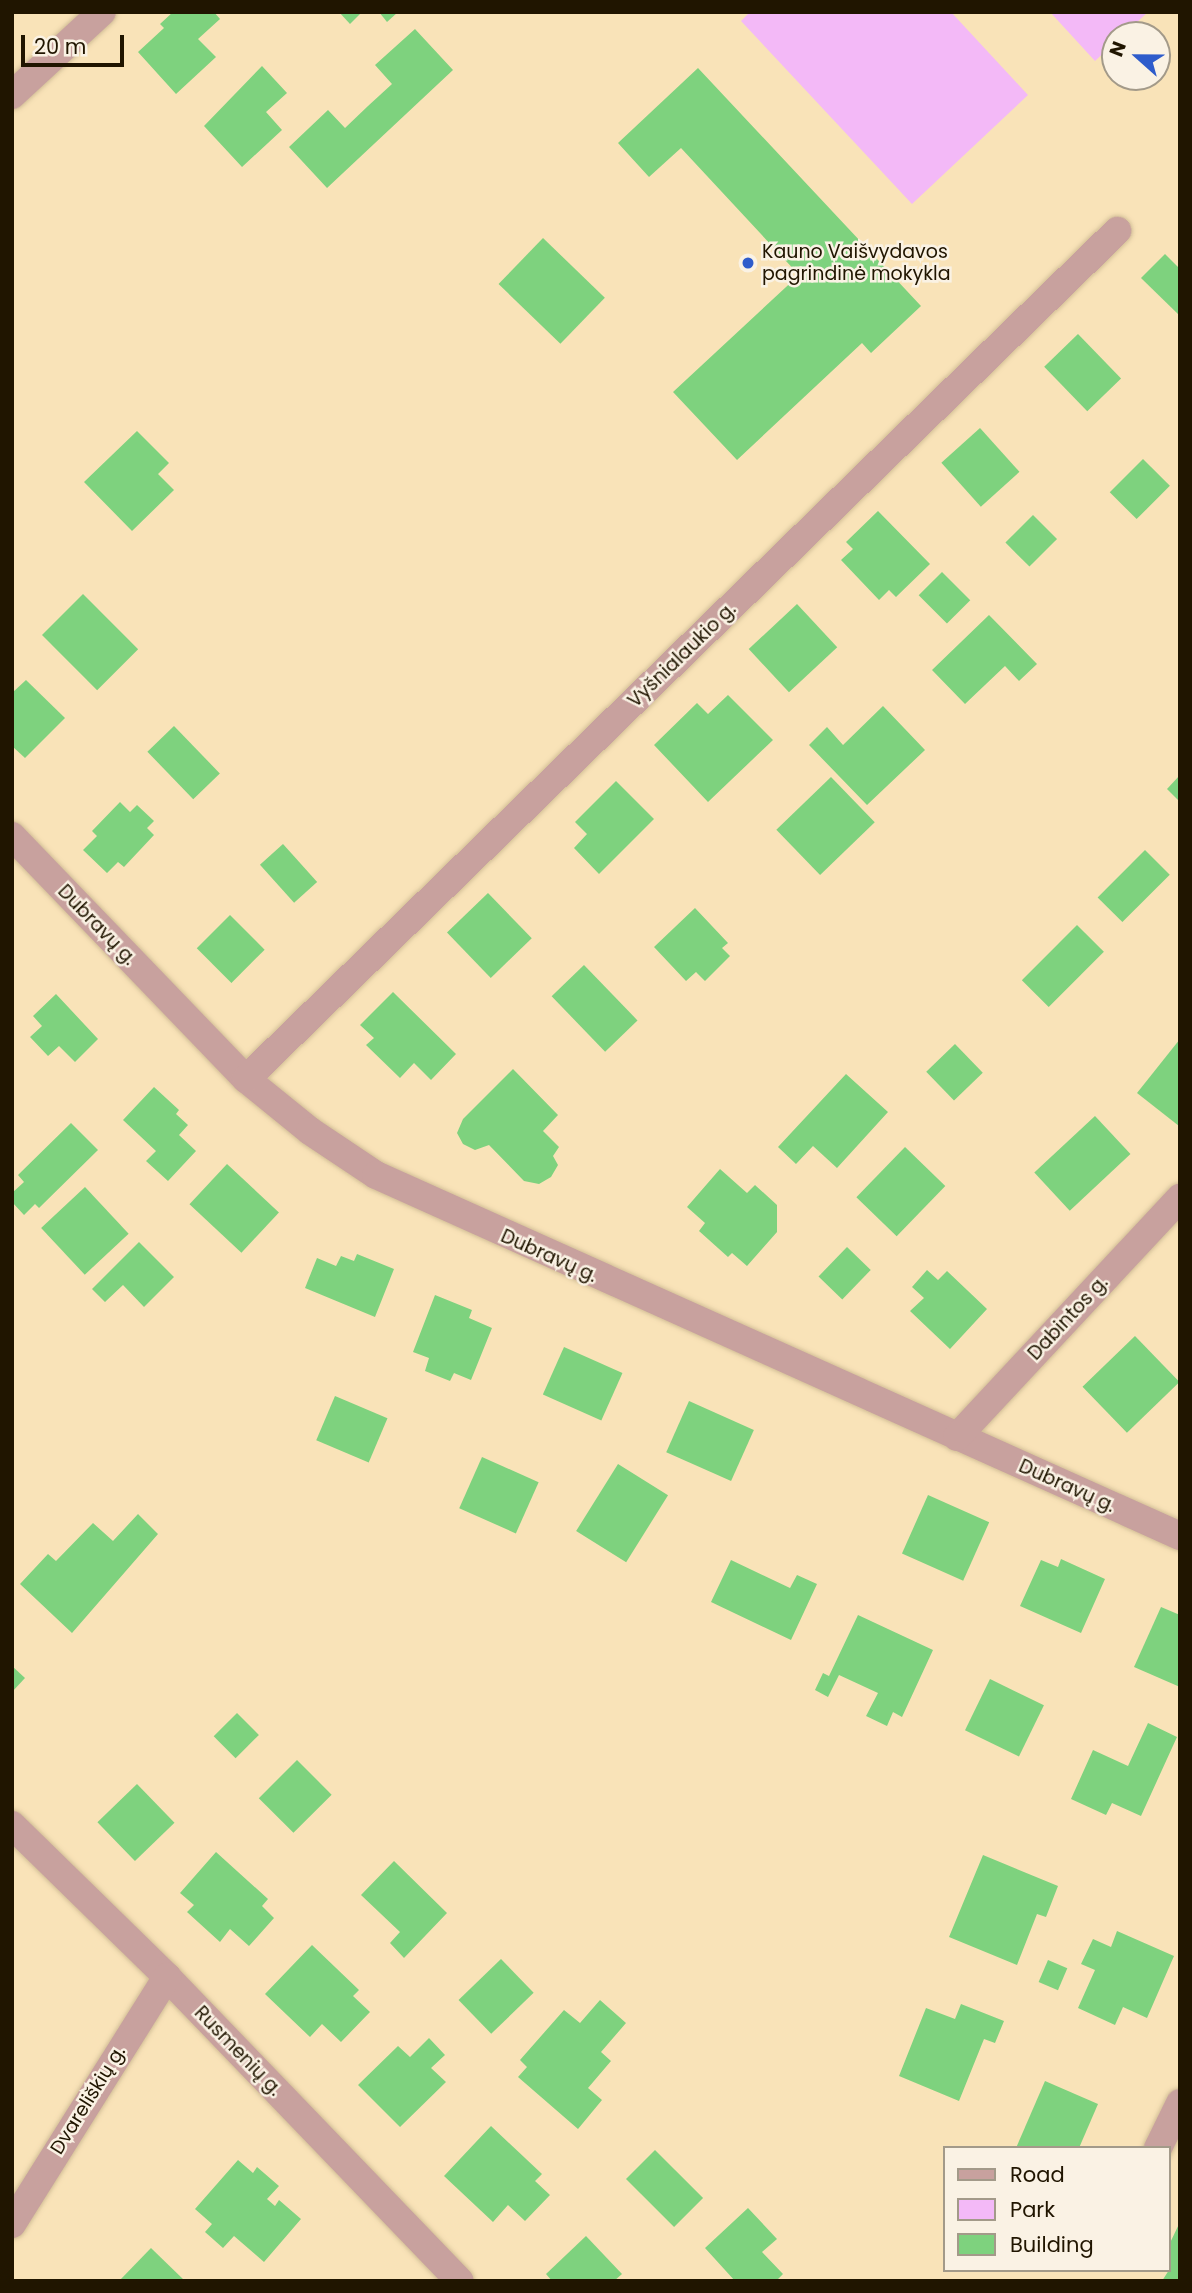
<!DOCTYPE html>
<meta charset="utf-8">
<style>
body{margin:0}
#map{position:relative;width:1192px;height:2293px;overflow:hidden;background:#f9e3b8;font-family:Poppins,sans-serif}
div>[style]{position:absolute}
.green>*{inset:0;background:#f3b9f7}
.building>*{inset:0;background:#7ed27e;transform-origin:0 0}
.roads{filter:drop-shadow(0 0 2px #d2be97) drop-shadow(0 0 2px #d2be97)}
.street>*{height:28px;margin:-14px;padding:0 14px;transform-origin:14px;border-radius:14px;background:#c8a19e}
.dots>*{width:19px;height:19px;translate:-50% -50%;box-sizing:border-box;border:4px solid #faf2e4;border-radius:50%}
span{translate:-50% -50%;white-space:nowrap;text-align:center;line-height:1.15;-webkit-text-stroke:5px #faf2e4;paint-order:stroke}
.poi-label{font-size:19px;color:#201500}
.left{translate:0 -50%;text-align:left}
.street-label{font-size:19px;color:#201500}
.frame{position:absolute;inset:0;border:14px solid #201500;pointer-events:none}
.legend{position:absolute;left:943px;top:2146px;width:228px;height:126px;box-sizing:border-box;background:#faf2e4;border:2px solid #a39a89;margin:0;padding:9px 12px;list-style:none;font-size:21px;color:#201500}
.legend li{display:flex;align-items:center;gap:14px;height:35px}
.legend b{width:35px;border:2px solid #a39a89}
.north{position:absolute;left:1101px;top:21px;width:70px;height:70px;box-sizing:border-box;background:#faf2e4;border:2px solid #a39a89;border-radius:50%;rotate:291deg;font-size:19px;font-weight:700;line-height:28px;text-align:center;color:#201500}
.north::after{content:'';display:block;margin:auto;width:24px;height:32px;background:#2e5ccb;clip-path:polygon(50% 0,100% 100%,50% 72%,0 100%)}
.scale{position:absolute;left:21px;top:35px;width:103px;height:32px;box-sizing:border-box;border:4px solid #201500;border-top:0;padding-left:9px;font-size:21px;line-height:24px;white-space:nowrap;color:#201500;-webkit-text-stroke:5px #faf2e4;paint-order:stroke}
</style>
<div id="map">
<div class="green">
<i style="clip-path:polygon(750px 12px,951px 12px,1028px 95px,912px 204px,741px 21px)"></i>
<i style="clip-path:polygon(1050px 12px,1148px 12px,1123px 35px,1115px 35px,1115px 42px,1095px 61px)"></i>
</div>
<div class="building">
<i style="clip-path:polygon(173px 12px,214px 12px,220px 19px,198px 39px,216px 57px,176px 94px,138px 52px,164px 28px,160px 24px)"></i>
<i style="clip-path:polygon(339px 12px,362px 12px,350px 24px)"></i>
<i style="clip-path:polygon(379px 12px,398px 12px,387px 22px)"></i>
<i style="clip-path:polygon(415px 29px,453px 70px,327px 188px,289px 147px,328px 110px,345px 128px,368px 106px,392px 84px,375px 65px)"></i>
<i style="clip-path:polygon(262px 66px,287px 93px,266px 112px,282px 130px,242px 167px,204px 126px)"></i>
<i style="clip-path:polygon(698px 68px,921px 306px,871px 353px,862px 343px,737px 460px,673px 392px,799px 275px,681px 148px,649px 177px,618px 143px)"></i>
<i style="left:543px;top:238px;width:86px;height:64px;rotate:44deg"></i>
<i style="clip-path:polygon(1165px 254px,1180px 269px,1180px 316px,1141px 278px)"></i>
<i style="left:1078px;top:334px;width:62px;height:47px;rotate:46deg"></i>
<i style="left:980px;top:428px;width:59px;height:52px;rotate:48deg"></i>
<i style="clip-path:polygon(137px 431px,169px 463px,158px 474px,174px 490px,132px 531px,84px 482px)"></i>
<i style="left:1143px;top:459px;width:38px;height:47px;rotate:45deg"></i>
<i style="clip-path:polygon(878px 511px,930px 564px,896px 597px,889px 590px,879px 600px,841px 560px,853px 549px,846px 542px)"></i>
<i style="left:1033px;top:515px;width:34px;height:39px;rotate:45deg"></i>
<i style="left:942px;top:572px;width:40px;height:33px;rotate:45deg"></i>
<i style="left:83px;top:594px;width:78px;height:58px;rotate:45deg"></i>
<i style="left:797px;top:604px;width:59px;height:66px;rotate:47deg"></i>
<i style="clip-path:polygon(989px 615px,1037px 664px,1019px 681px,1005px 666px,965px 704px,932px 670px)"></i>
<i style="clip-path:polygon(26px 680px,65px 718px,25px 758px,12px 746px,12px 693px)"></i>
<i style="clip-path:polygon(728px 695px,773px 740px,708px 802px,654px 745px,697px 703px,708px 714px)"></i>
<i style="clip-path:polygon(883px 706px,925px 750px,867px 805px,809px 745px,827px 727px,843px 745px)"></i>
<i style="left:174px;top:726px;width:66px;height:37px;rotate:46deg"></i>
<i style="clip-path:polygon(1180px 775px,1180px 802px,1167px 789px)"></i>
<i style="left:831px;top:777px;width:63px;height:76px;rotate:46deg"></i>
<i style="clip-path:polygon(616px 781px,654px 819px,599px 874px,574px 848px,587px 834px,575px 822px)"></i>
<i style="clip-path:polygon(120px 802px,130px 812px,137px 805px,154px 821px,147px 828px,154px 835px,124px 867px,118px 862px,107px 873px,83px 850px,97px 836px,92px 831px)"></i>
<i style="left:283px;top:844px;width:51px;height:31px;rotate:48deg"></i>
<i style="left:1145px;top:850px;width:35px;height:67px;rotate:45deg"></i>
<i style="left:488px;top:893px;width:63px;height:57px;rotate:46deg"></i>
<i style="clip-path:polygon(695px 908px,728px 943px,722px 948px,730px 956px,705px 981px,696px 972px,686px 981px,654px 947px)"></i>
<i style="left:230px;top:915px;width:49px;height:47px;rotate:45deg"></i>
<i style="left:1077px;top:925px;width:38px;height:78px;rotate:45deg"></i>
<i style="left:584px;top:965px;width:77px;height:45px;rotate:46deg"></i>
<i style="clip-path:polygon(393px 992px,456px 1054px,431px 1080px,414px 1063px,400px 1078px,366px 1045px,374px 1038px,360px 1025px)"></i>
<i style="clip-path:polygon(56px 994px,98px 1039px,75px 1062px,59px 1046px,48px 1056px,30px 1037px,42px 1026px,33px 1016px)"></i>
<i style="clip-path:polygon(1180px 1039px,1180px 1124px,1179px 1126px,1137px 1093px)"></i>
<i style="left:955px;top:1044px;width:40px;height:40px;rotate:46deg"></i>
<i style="clip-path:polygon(513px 1069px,558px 1115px,543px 1131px,559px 1147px,553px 1156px,558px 1165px,551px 1177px,539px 1184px,524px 1181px,489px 1145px,475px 1150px,463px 1144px,457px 1133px,463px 1119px)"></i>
<i style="clip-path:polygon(846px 1074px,888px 1112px,837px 1168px,813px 1146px,796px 1164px,778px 1147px)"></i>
<i style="clip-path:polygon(154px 1087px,179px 1110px,176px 1114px,188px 1125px,179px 1135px,196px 1151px,168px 1181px,146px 1161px,156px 1151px,123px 1120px)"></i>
<i style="left:1095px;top:1116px;width:52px;height:83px;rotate:47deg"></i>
<i style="clip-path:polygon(71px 1123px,98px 1150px,39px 1208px,35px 1204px,24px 1215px,12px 1202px,12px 1193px,24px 1182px,18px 1175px)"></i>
<i style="left:905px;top:1147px;width:56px;height:70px;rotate:44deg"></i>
<i style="left:227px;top:1164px;width:71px;height:55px;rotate:43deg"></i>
<i style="clip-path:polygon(720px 1169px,747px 1193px,755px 1185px,777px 1205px,777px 1232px,747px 1266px,732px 1253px,728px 1257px,699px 1231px,705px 1223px,687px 1207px)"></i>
<i style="left:85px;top:1187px;width:64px;height:60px;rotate:47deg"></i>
<i style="clip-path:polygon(139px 1242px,174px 1277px,144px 1307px,123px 1285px,105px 1302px,92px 1289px)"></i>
<i style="left:847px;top:1247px;width:33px;height:41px;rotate:44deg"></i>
<i style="clip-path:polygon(357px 1254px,394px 1269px,375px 1317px,305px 1288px,317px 1258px,336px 1266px,341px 1256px,354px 1261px)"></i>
<i style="clip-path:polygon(927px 1270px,938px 1280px,947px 1271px,987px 1309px,950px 1349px,910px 1311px,924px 1298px,912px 1287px)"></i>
<i style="clip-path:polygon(435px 1295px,472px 1310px,469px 1318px,492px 1328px,471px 1380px,454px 1373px,450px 1381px,425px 1371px,429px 1358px,413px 1352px)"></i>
<i style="left:1135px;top:1336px;width:64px;height:73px;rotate:46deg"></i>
<i style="left:564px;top:1347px;width:64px;height:52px;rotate:24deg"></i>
<i style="left:335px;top:1396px;width:57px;height:48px;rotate:23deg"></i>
<i style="left:689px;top:1401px;width:71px;height:56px;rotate:24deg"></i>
<i style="left:482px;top:1457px;width:62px;height:56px;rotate:24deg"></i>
<i style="left:618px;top:1464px;width:59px;height:79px;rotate:32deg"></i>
<i style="left:928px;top:1495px;width:67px;height:64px;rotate:24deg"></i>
<i style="clip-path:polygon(138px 1514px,158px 1534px,72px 1633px,20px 1584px,48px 1554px,56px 1561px,93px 1523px,113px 1541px)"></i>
<i style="clip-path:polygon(1061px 1559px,1105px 1579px,1081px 1633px,1020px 1606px,1041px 1560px,1058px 1567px)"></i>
<i style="clip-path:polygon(731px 1560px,790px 1588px,797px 1575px,817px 1584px,791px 1640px,711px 1602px)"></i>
<i style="clip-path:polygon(1161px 1607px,1180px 1615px,1180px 1687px,1134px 1667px)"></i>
<i style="clip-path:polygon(858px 1615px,933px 1650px,902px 1717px,893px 1712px,887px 1726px,866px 1716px,878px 1693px,839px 1675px,828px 1697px,815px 1690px,823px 1673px,829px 1676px)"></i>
<i style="clip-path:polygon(12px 1666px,25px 1678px,12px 1692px)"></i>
<i style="left:990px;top:1679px;width:60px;height:57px;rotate:26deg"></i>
<i style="left:237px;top:1713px;width:31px;height:33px;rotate:45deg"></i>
<i style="clip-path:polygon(1148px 1723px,1177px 1737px,1141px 1816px,1112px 1803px,1106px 1815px,1071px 1799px,1093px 1750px,1128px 1766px)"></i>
<i style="left:297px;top:1760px;width:49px;height:54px;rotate:45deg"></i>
<i style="left:137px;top:1784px;width:54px;height:55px;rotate:46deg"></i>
<i style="clip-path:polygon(216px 1852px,268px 1899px,262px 1906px,274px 1918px,249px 1946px,230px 1929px,220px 1942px,187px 1912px,194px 1905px,180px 1893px)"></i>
<i style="clip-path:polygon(983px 1855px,1058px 1886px,1046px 1917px,1037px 1914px,1017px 1965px,949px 1937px)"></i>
<i style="clip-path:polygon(394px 1861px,447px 1913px,404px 1958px,390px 1943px,400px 1932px,361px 1895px)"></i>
<i style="clip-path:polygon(1117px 1931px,1174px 1956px,1147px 2018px,1123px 2007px,1115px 2025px,1078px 2008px,1095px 1970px,1081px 1964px,1093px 1939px,1111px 1947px)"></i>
<i style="clip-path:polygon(312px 1945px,359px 1990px,353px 1996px,370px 2012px,341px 2042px,322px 2024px,310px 2037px,265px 1994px)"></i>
<i style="left:501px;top:1959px;width:47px;height:59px;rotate:46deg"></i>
<i style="left:1048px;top:1960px;width:21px;height:24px;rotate:23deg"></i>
<i style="clip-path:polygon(600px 2000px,626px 2023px,601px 2052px,611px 2061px,588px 2088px,602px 2100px,578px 2129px,518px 2077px,527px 2067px,520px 2060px,564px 2010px,580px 2023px)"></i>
<i style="clip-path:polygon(961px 2004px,1004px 2021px,995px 2043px,984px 2039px,959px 2101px,899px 2076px,926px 2008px,955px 2019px)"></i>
<i style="clip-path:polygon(429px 2038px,445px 2055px,431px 2068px,446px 2082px,400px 2127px,358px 2085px,398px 2046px,410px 2057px)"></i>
<i style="clip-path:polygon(1045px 2081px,1098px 2104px,1079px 2148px,1016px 2148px)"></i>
<i style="clip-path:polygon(491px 2126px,542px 2174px,535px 2181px,550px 2195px,525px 2221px,508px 2205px,493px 2222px,444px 2176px)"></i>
<i style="left:655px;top:2150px;width:68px;height:41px;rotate:45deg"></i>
<i style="clip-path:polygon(238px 2160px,253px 2173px,257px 2167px,279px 2186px,267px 2199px,275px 2206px,279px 2200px,301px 2219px,264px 2262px,234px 2236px,223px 2248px,205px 2232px,212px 2224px,195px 2209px)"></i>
<i style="clip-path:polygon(748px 2208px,777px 2239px,762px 2252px,783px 2274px,776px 2281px,735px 2281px,705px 2248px)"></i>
<i style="clip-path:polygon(1180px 2222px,1180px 2281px,1162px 2281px,1169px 2270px,1169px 2245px)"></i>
<i style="clip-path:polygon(586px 2236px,622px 2274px,614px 2281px,552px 2281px,546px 2274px)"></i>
<i style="clip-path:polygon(151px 2248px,185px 2281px,119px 2281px)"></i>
</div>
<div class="roads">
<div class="street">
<i style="left:12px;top:95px;width:122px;rotate:-42.7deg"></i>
<i style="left:12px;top:836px;width:337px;rotate:46.1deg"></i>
<i style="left:246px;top:1079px;width:82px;rotate:39.1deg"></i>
<i style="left:310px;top:1131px;width:79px;rotate:33.7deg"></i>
<i style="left:376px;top:1175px;width:881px;rotate:24.18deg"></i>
<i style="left:246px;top:1079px;width:1216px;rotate:-44.23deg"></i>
<i style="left:957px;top:1437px;width:327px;rotate:-47deg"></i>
<i style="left:12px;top:1825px;width:217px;rotate:44.4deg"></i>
<i style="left:167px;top:1977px;width:422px;rotate:46.1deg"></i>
<i style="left:1158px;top:2148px;width:50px;rotate:-63.9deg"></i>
<i style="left:12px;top:2224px;width:292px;rotate:-57.9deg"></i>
</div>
</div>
<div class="dots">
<i style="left:748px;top:263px;background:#2e5ccb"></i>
</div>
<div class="poi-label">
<span class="left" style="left:762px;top:263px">Kauno Vaišvydavos<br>pagrindinė mokykla</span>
</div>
<div class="street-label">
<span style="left:682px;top:655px;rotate:-44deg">Vyšnialaukio g.</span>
<span style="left:97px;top:925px;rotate:46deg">Dubravų g.</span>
<span style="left:549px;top:1256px;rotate:24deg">Dubravų g.</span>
<span style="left:1068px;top:1318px;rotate:-47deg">Dabintos g.</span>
<span style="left:1067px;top:1486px;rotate:24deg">Dubravų g.</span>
<span style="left:238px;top:2051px;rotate:46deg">Rusmenių g.</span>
<span style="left:88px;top:2100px;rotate:-58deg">Dvareliškių g.</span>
</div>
<div class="frame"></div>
<ul class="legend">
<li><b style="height:9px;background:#c8a19e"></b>Road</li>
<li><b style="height:19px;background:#f3b9f7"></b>Park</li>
<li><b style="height:19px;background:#7ed27e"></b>Building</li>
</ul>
<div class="north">N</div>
<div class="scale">20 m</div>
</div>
